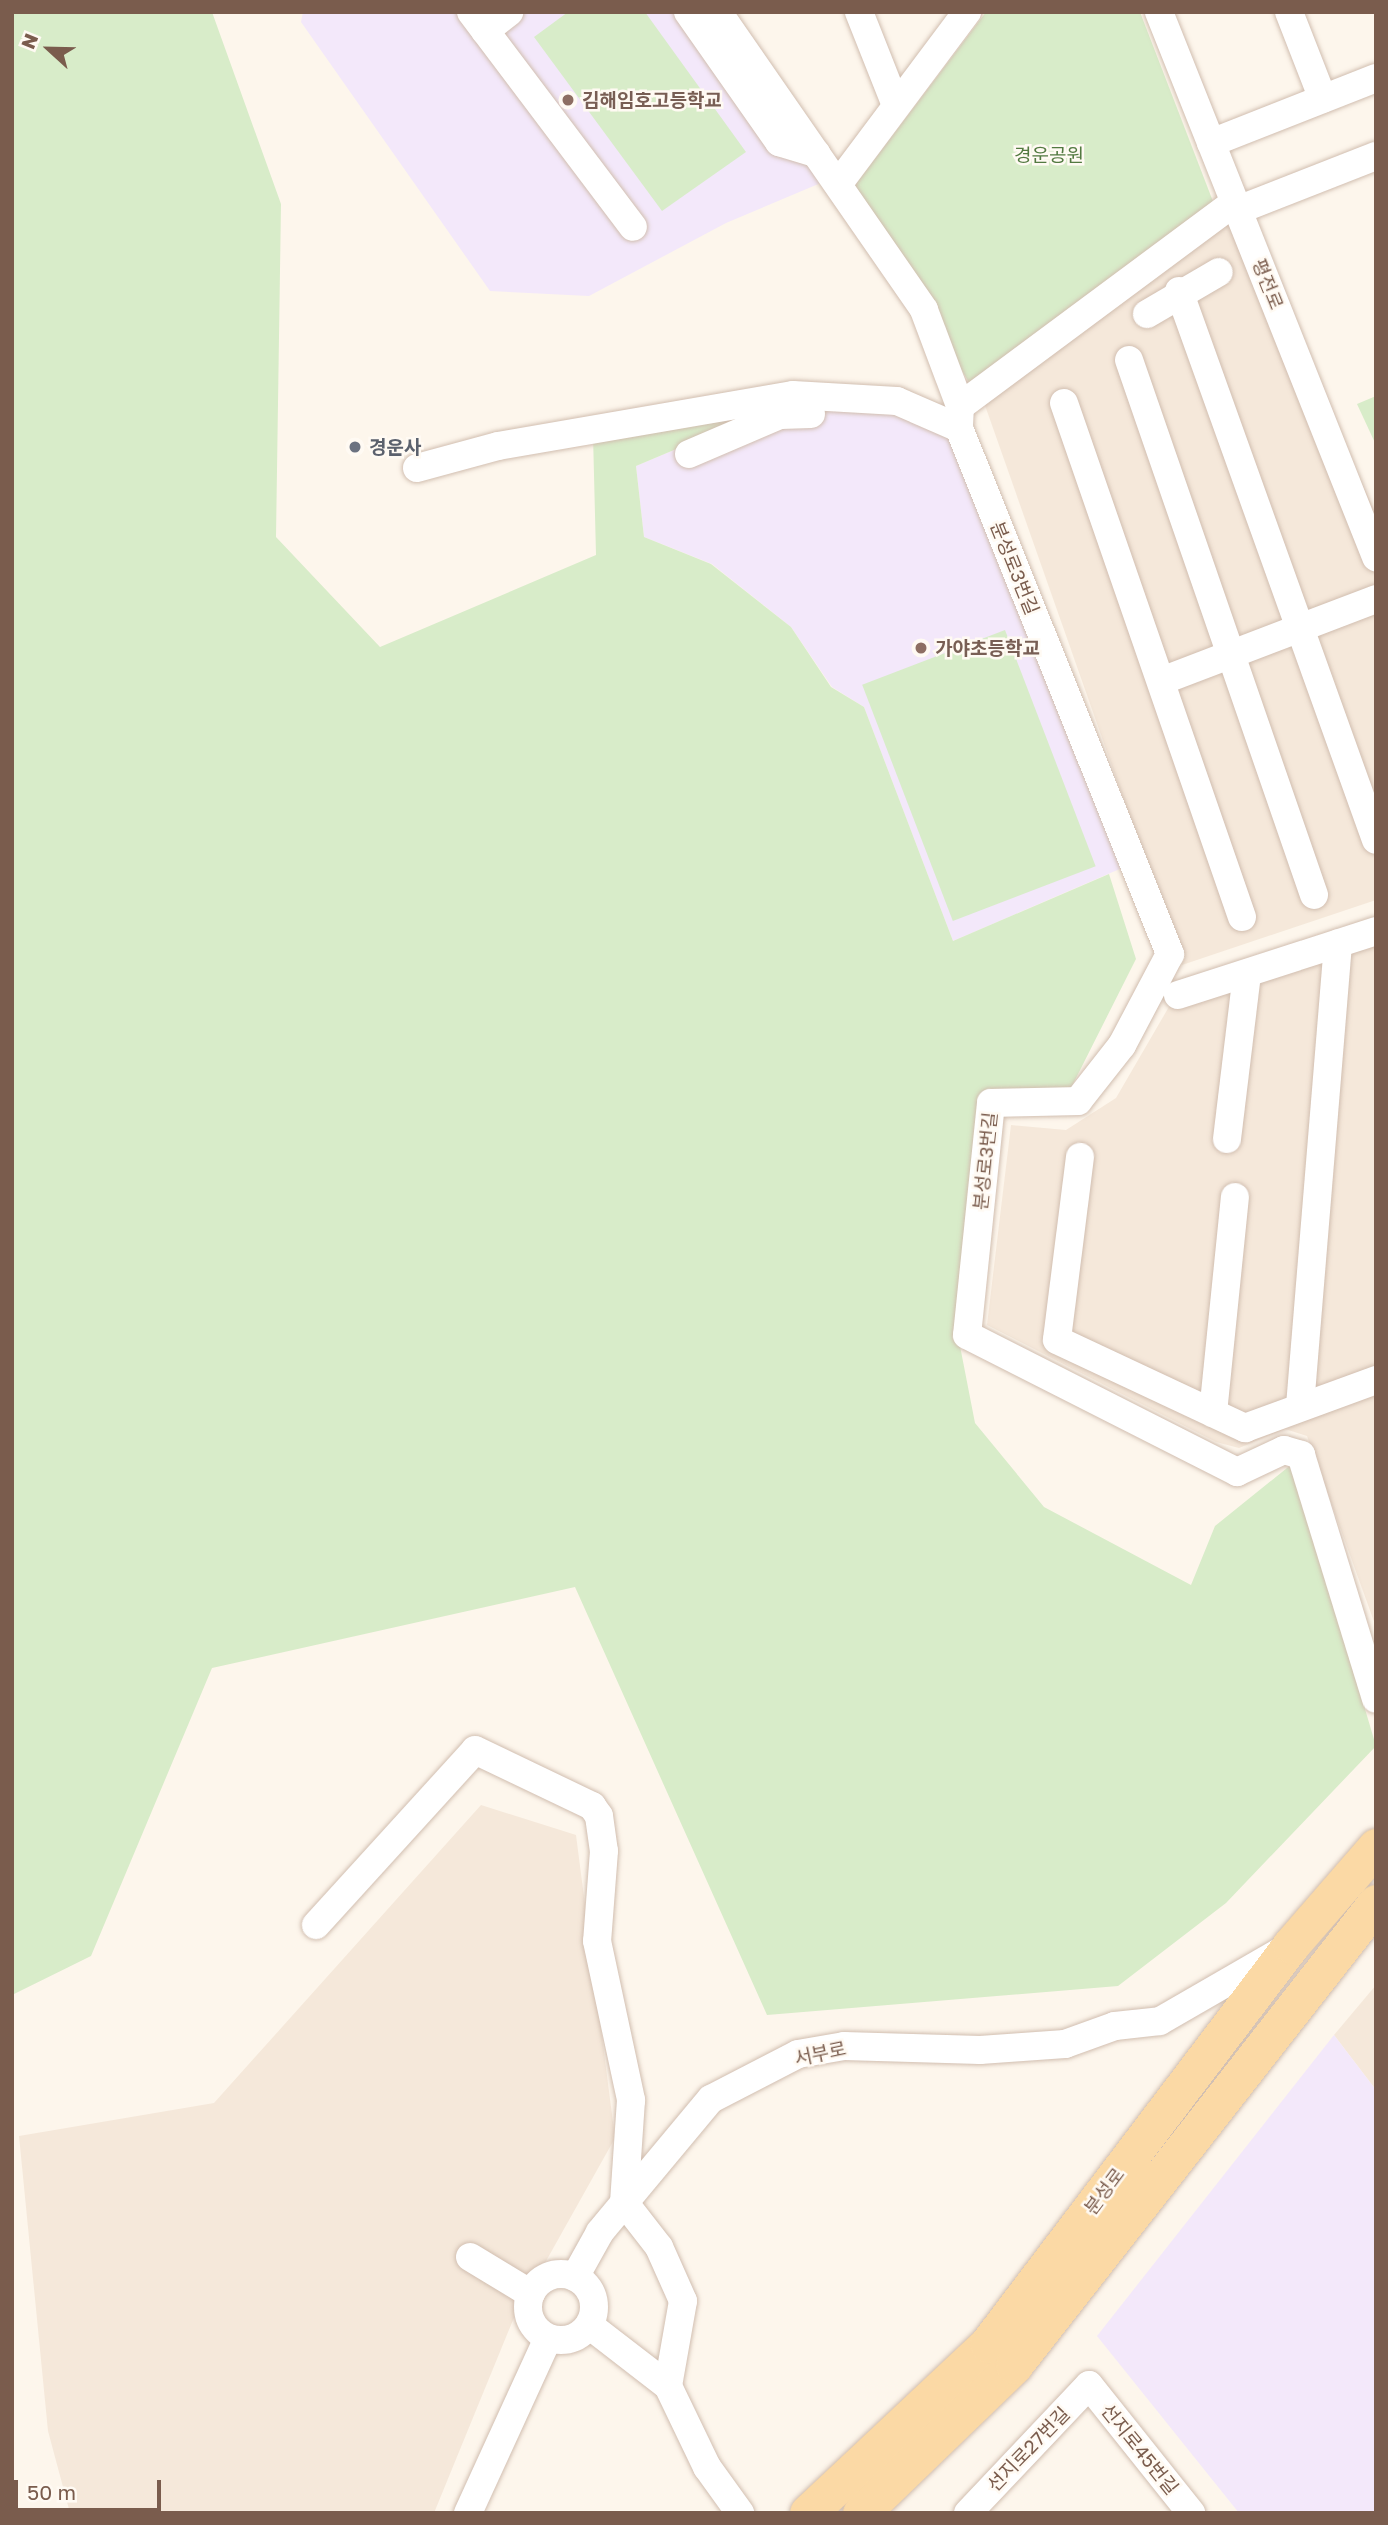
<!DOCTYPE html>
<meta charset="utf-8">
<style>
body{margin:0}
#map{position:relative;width:1388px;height:2525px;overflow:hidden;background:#fdf6ec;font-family:"Golos Text","Noto Sans KR",sans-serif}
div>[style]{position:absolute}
.residential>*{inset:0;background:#f5e8da}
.education>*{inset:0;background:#f3e8fa}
.green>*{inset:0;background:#d8ecc9;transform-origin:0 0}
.roads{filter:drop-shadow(0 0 2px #d1beb0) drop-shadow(0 0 2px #d1beb0)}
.minor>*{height:28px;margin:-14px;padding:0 14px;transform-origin:14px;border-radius:14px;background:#fff}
.minor>.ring{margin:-14px;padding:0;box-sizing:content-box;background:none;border:28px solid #fff;border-radius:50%}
.major>*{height:37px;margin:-18.5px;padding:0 18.5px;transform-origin:18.5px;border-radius:18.5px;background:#fbd9a5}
.dots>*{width:19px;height:19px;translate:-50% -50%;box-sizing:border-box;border:4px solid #fffaf3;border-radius:50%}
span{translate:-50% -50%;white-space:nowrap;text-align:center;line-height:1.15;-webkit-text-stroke:5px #fffaf3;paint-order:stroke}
.education-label{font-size:19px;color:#785e54;font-weight:700}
.left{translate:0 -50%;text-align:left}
.park-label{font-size:19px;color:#537a41}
.street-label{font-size:19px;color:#7a5c4d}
.worship-label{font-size:19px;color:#5b616d;font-weight:700}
.frame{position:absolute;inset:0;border:14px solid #7a5c4d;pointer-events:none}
.north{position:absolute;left:14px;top:14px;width:70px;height:70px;-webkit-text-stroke:5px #fffaf3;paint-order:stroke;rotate:292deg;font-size:19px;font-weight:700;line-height:28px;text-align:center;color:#7a5c4d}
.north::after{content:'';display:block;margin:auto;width:24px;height:32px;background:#7a5c4d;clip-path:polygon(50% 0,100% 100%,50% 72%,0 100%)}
.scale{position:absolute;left:14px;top:2480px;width:147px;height:32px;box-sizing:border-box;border:4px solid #7a5c4d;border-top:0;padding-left:9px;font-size:21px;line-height:24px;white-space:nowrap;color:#7a5c4d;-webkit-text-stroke:5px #fffaf3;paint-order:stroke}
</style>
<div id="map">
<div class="residential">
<i style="clip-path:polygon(1238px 210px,1376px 514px,1376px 900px,1182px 965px,981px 394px)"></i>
<i style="clip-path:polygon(1376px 920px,1376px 1627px,1307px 1436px,1285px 1429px,1239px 1448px,1216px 1442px,987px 1325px,1011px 1125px,1066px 1130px,1116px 1098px,1181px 986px)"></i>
<i style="clip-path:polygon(481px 1805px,576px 1835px,615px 2138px,513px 2320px,434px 2513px,70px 2513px,48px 2431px,19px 2136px,214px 2103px)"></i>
<i style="clip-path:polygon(1376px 1985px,1376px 2090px,1334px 2035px)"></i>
</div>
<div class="education">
<i style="clip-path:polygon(303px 12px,720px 12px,835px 177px,726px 223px,589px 296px,490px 291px,301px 22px)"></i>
<i style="clip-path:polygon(783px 404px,943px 411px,1122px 868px,953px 941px,864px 707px,832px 687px,791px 627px,712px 564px,644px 537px,636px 466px)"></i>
<i style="clip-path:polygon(1334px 2035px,1376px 2090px,1376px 2513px,1239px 2513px,1097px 2336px)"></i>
</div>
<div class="green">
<i style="clip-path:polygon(12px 12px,212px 12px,281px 204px,276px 537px,380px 647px,596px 555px,593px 435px,783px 404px,636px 466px,644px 537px,711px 564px,791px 627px,831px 687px,864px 707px,953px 941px,1109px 874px,1136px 959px,1069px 1092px,982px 1094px,960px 1346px,975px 1423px,1044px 1507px,1191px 1585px,1215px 1526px,1292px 1464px,1376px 1746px,1226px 1903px,1118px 1986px,767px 2015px,575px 1587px,212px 1668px,91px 1956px,12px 1995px)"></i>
<i style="clip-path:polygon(568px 12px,645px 12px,746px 152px,662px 211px,534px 37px)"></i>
<i style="clip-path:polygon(986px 12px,1140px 12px,1214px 204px,970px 384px,853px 188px)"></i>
<i style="clip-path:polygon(1376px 396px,1376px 445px,1357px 404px)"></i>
<i style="left:1005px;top:630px;width:253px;height:153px;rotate:69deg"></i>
</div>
<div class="roads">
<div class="minor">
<i style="left:471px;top:12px;width:269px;rotate:53deg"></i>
<i style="left:688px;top:12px;width:159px;rotate:55deg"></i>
<i style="left:779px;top:142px;width:39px;rotate:17deg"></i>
<i style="left:718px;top:12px;width:362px;rotate:55.3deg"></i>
<i style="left:924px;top:310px;width:103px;rotate:69.4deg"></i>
<i style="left:859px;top:12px;width:98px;rotate:68.4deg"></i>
<i style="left:1159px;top:12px;width:587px;rotate:68.29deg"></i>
<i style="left:1289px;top:12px;width:93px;rotate:68.7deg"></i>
<i style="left:485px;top:31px;width:31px;rotate:-38deg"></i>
<i style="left:1211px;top:143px;width:177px;rotate:-21.5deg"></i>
<i style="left:839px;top:183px;width:214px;rotate:-53.2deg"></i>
<i style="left:1235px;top:202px;width:342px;rotate:143.4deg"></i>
<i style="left:960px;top:406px;width:22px;rotate:93deg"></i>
<i style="left:959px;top:428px;width:567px;rotate:68.14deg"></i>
<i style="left:1170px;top:954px;width:103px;rotate:117.8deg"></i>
<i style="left:1122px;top:1045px;width:71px;rotate:128.2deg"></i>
<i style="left:1078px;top:1101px;width:87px;rotate:178.7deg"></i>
<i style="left:991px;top:1103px;width:233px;rotate:95.9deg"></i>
<i style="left:967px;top:1335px;width:303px;rotate:26.9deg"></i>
<i style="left:1237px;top:1472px;width:52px;rotate:-25.1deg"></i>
<i style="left:1284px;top:1450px;width:18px;rotate:16deg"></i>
<i style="left:1301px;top:1455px;width:255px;rotate:72.9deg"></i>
<i style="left:1238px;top:210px;width:148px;rotate:-21.4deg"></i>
<i style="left:1179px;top:291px;width:583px;rotate:70.26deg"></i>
<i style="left:1147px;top:314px;width:83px;rotate:-30.3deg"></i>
<i style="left:1129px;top:360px;width:566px;rotate:70.92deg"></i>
<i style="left:1064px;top:403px;width:544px;rotate:70.9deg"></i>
<i style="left:689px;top:454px;width:99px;rotate:-23.2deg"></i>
<i style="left:780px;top:415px;width:31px;rotate:-2deg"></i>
<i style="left:417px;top:468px;width:84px;rotate:-15.2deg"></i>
<i style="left:498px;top:446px;width:299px;rotate:-9.8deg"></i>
<i style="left:793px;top:395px;width:104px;rotate:3.3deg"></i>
<i style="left:897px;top:401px;width:68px;rotate:23.5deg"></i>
<i style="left:1164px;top:680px;width:227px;rotate:-20.9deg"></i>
<i style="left:1178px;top:995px;width:208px;rotate:-17.9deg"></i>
<i style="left:1227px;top:1139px;width:166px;rotate:-83.1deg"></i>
<i style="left:1080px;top:1157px;width:184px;rotate:97.2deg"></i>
<i style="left:1057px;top:1340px;width:208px;rotate:25.1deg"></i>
<i style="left:1245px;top:1428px;width:140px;rotate:-20.1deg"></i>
<i style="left:1300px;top:1406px;width:464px;rotate:-85.3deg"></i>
<i style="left:1213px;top:1413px;width:217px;rotate:-84.2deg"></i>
<i style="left:316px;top:1925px;width:236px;rotate:-47.7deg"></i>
<i style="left:475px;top:1750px;width:130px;rotate:25.6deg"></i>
<i style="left:592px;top:1806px;width:12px;rotate:55deg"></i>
<i style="left:599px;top:1816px;width:35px;rotate:82deg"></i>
<i style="left:604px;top:1851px;width:90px;rotate:94.4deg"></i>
<i style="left:597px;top:1941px;width:163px;rotate:77.9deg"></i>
<i style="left:631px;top:2100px;width:102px;rotate:93.9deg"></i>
<i style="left:624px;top:2202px;width:57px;rotate:52.1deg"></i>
<i style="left:659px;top:2247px;width:59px;rotate:66deg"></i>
<i style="left:683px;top:2301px;width:86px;rotate:100deg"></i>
<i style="left:470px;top:2257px;width:71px;rotate:31.2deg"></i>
<i class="ring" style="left:528px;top:2274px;width:38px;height:38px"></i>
<i style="left:575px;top:2277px;width:51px;rotate:-60.9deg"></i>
<i style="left:600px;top:2232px;width:173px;rotate:-50.2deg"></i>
<i style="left:711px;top:2099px;width:98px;rotate:-27.3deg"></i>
<i style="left:798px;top:2054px;width:47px;rotate:-9.9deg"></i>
<i style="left:844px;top:2046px;width:136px;rotate:1.7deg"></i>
<i style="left:980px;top:2050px;width:85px;rotate:-4deg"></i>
<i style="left:1065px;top:2044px;width:53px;rotate:-19.8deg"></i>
<i style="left:1115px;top:2026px;width:45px;rotate:-6.3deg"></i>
<i style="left:1160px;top:2021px;width:142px;rotate:-30deg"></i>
<i style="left:589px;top:2325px;width:100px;rotate:37.7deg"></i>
<i style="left:668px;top:2386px;width:90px;rotate:64.3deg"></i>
<i style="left:707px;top:2467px;width:57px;rotate:54.3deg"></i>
<i style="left:468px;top:2513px;width:192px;rotate:-65.4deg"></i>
<i style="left:968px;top:2513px;width:176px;rotate:-46.6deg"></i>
<i style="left:1089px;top:2385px;width:164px;rotate:51.4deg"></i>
</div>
<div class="major">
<i style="left:808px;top:2513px;width:247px;rotate:-43.2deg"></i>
<i style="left:988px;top:2344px;width:501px;rotate:-52.79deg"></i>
<i style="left:1291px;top:1945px;width:130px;rotate:-49.1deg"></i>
<i style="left:861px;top:2513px;width:213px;rotate:-44deg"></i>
<i style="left:1014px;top:2365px;width:587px;rotate:-51.92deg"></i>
</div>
</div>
<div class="dots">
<i style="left:568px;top:100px;background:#8d6e63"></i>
<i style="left:355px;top:447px;background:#6b7280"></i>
<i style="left:921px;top:648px;background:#8d6e63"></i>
</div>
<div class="education-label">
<span class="left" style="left:582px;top:100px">김해임호고등학교</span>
<span class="left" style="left:935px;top:648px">가야초등학교</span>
</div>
<div class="park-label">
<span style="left:1049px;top:155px">경운공원</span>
</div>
<div class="street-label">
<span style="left:1268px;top:284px;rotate:68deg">평전로</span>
<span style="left:1015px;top:568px;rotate:68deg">분성로3번길</span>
<span style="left:985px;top:1161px;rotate:-84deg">분성로3번길</span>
<span style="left:820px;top:2053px;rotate:-12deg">서부로</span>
<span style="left:1104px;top:2191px;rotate:-53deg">분성로</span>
<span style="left:1028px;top:2449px;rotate:-46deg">선지로27번길</span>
<span style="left:1140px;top:2449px;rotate:51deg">선지로45번길</span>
</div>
<div class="worship-label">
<span class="left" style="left:369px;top:447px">경운사</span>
</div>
<div class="frame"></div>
<div class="north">N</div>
<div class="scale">50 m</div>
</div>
